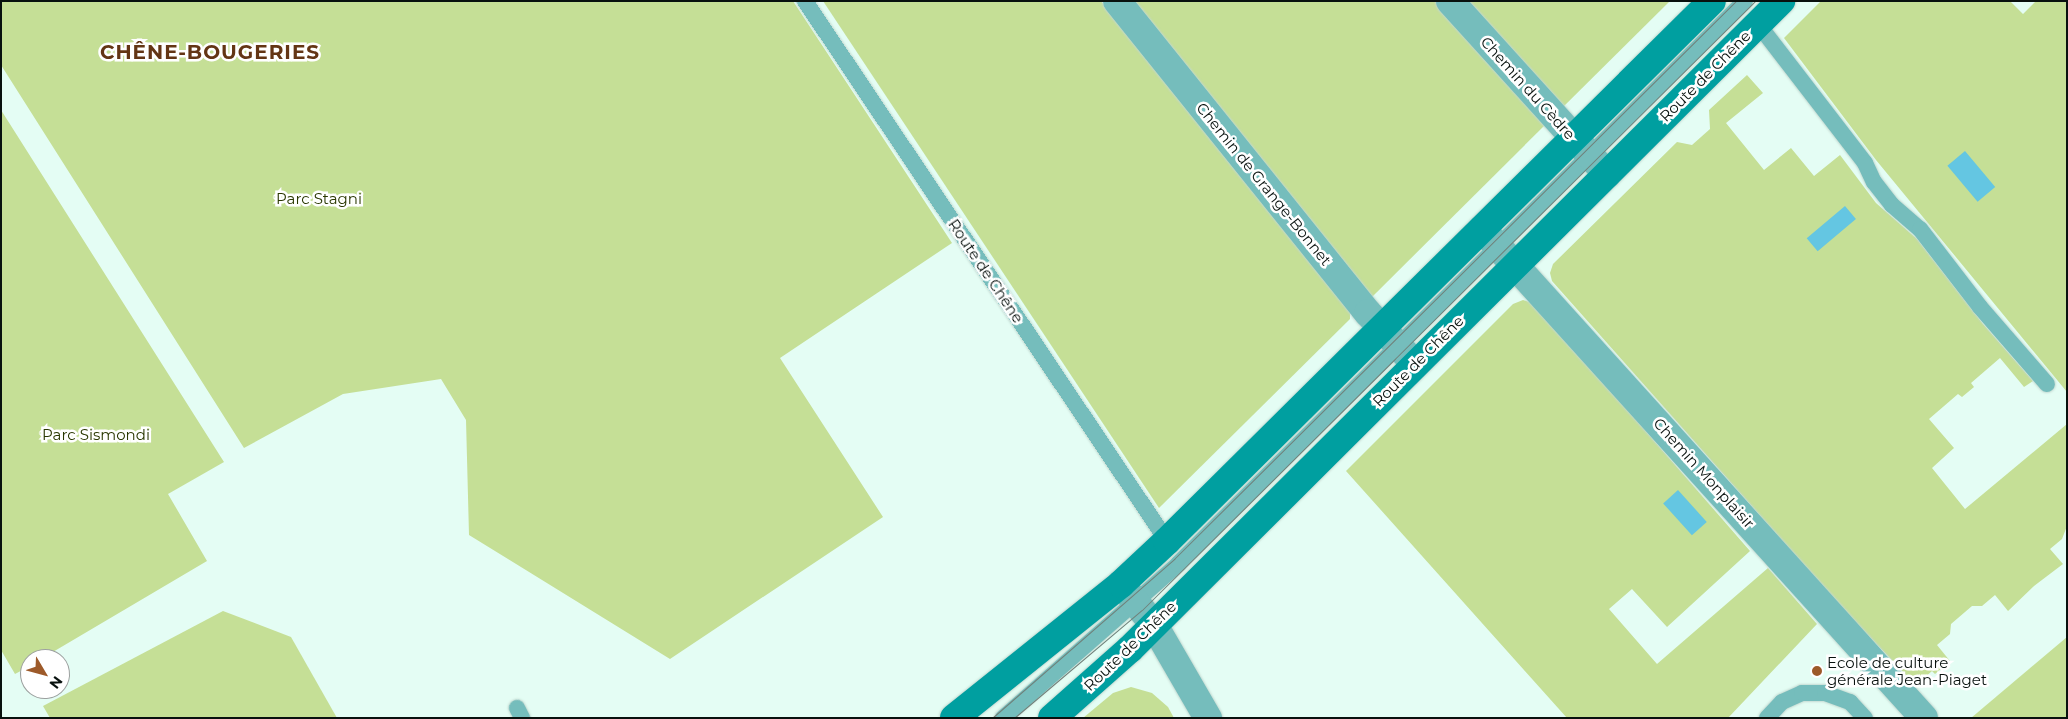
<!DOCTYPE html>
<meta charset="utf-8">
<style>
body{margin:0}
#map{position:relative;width:2068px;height:719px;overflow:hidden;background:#e4fdf4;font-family:Montserrat,sans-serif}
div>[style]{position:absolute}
.green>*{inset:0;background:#c5df96}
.water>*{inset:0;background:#64c6e2;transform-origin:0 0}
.roads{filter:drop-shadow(0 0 1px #c1d7cf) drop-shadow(0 0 1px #c1d7cf)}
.service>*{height:16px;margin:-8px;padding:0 8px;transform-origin:8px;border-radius:8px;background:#75bdbc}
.minor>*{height:28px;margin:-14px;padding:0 14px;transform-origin:14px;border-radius:14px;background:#75bdbc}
.secondary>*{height:28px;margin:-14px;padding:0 14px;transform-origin:14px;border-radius:14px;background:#009fa0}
.tram>*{height:1px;margin:-0.5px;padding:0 0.5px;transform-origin:0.5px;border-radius:0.5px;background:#70807a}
.dots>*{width:14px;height:14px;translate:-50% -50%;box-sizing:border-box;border:2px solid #fff;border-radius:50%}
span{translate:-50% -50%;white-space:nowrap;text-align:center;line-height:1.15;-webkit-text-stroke:5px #fff;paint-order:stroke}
.street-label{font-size:15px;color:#08110e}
.park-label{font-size:15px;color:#293700}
.poi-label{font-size:15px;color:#08110e}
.left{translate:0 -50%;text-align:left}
.district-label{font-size:20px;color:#633514;font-weight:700;letter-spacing:1px}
.frame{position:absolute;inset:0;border:2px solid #08110e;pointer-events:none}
.north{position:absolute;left:20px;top:649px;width:50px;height:50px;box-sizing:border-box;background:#fff;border:1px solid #9ca09f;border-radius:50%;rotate:127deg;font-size:14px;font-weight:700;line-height:20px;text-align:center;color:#08110e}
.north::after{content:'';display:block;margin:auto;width:18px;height:22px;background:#9d5a2a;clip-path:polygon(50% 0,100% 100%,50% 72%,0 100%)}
</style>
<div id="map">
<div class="green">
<i style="clip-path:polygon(1px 1px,793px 1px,952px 243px,780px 358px,883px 517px,670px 659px,469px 535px,466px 420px,441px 379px,343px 394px,244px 448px,1px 65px)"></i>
<i style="clip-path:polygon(823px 1px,1101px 1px,1350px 312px,1350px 319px,1159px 508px)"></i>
<i style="clip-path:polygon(1133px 1px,1439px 1px,1546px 124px,1371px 298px)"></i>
<i style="clip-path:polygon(1460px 1px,1670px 1px,1557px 113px)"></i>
<i style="clip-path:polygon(1821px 1px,2010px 1px,2023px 14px,2036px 1px,2067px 1px,2067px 392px,1876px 160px,1784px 38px)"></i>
<i style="clip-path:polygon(1747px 75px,1763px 93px,1726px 123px,1764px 170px,1791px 148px,1814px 176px,1840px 155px,1876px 203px,1917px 239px,1983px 324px,2033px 381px,2024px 387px,2000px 358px,1971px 383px,1974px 387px,1962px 397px,1958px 394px,1929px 419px,1954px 448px,1932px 468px,1965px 509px,2067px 424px,2067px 526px,2062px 539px,2050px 549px,2063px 564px,2034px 586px,2008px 611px,1995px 595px,1982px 606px,1972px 606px,1951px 624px,1950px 634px,1937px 645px,1950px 661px,1935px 674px,1932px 671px,1921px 681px,1907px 676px,1844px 610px,1552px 281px,1550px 273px,1553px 264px,1677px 142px,1692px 145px,1710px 129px,1709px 110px)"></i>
<i style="clip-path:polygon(1px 110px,224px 462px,168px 494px,207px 561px,41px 659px,30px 659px,30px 666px,15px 674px,1px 650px)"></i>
<i style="clip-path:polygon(1523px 300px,1535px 304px,1750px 551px,1667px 627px,1632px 589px,1609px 609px,1657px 664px,1768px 568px,1817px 624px,1728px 718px,1567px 718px,1346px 471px,1513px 304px)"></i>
<i style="clip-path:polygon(223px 611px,291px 637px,337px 718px,50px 718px,43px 706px)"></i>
<i style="clip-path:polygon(2067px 637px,2067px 718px,1971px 718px)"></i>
<i style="clip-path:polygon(1131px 687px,1152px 693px,1168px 707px,1174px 718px,1083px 718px,1113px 693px)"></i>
</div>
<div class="water">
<i style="left:1965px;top:151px;width:47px;height:23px;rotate:50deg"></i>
<i style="left:1845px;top:206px;width:17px;height:50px;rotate:50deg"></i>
<i style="left:1678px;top:490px;width:43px;height:20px;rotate:48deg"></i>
</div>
<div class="roads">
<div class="service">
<i style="left:805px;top:1px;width:650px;rotate:56.16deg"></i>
<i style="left:1758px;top:24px;width:175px;rotate:52.4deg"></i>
<i style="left:1865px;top:163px;width:21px;rotate:65deg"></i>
<i style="left:1874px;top:182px;width:29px;rotate:52deg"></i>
<i style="left:1892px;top:205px;width:37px;rotate:41deg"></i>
<i style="left:1920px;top:229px;width:98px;rotate:52.4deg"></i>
<i style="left:1980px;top:307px;width:102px;rotate:49deg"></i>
<i style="left:517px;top:708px;width:11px;rotate:63deg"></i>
<i style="left:1003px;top:718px;width:233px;rotate:-41.3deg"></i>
<i style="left:1178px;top:564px;width:799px;rotate:-44.8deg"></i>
<i style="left:1767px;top:718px;width:22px;rotate:-47deg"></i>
<i style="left:1782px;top:702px;width:22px;rotate:-24deg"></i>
<i style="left:1802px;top:693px;width:23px"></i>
<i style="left:1825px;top:693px;width:27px;rotate:20deg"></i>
<i style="left:1850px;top:702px;width:22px;rotate:47deg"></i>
</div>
<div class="minor">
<i style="left:1117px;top:1px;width:400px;rotate:51.2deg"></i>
<i style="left:1368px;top:313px;width:69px;rotate:47.3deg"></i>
<i style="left:1450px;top:1px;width:234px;rotate:47.8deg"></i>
<i style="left:1482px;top:229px;width:659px;rotate:47.89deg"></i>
<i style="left:1121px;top:584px;width:53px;rotate:51.2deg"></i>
<i style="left:1154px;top:625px;width:108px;rotate:59.9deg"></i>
</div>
<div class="secondary">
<i style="left:954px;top:718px;width:214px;rotate:-38.7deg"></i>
<i style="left:1121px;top:584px;width:63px;rotate:-43.1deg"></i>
<i style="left:1167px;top:541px;width:767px;rotate:-44.74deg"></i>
<i style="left:1052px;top:718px;width:104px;rotate:-41.5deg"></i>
<i style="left:1130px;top:649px;width:919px;rotate:-44.87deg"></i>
</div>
</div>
<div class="tram">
<i style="left:992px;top:718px;width:242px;rotate:-41.1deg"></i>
<i style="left:1174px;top:559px;width:792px;rotate:-44.8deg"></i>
<i style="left:1014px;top:718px;width:167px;rotate:-40.2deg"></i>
<i style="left:1142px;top:610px;width:864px;rotate:-44.81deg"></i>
</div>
<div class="dots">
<i style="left:1817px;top:671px;background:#9d5a2a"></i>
</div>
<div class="street-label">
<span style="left:1705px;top:76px;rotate:-45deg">Route de Chêne</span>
<span style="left:1528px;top:88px;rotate:48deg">Chemin du Cèdre</span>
<span style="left:1264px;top:184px;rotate:51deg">Chemin de Grange-Bonnet</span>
<span style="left:986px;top:271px;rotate:56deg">Route de Chêne</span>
<span style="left:1418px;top:361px;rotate:-45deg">Route de Chêne</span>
<span style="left:1704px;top:473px;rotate:48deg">Chemin Monplaisir</span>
<span style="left:1130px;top:646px;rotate:-44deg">Route de Chêne</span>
</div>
<div class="park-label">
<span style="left:319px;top:199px">Parc Stagni</span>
<span style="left:96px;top:435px">Parc Sismondi</span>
</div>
<div class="poi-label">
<span class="left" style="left:1827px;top:671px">Ecole de culture<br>générale Jean-Piaget</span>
</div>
<div class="district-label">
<span style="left:210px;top:52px">CHÊNE-BOUGERIES</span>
</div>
<div class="frame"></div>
<div class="north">N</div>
</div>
